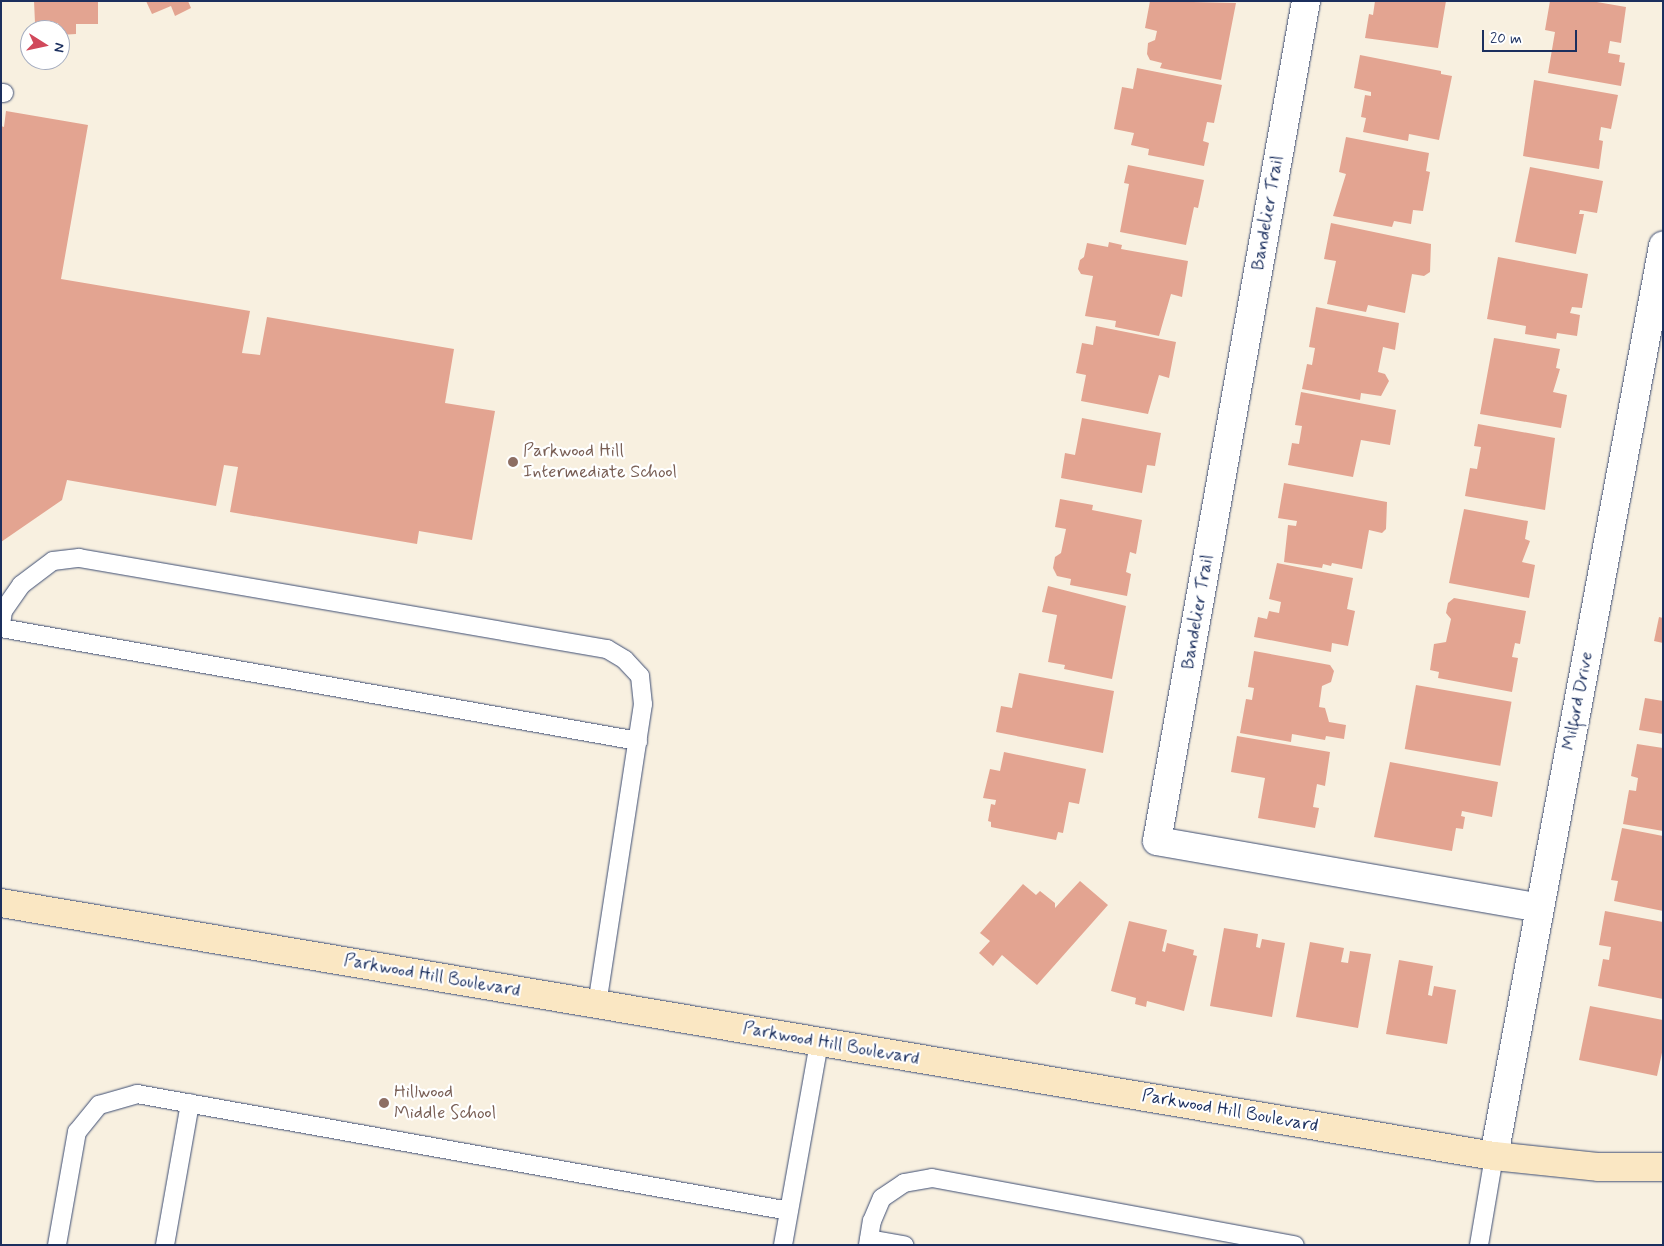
<!DOCTYPE html>
<style>
body{margin:0}
#map{position:relative;width:1664px;height:1246px;overflow:hidden;background:#f8f0e0;font-family:Mynerve,sans-serif}
div>[style]{position:absolute}
.building>*{inset:0;background:#e3a491;transform-origin:0 0}
.roads{filter:drop-shadow(0 0 1px #3c4c72) drop-shadow(0 0 1px #3c4c72)}
.lane>*{height:18px;margin:-9px;padding:0 9px;transform-origin:9px;border-radius:9px;background:#fff}
.street>*{height:28px;margin:-14px;padding:0 14px;transform-origin:14px;border-radius:14px;background:#fff}
.secondary>*{height:28px;margin:-14px;padding:0 14px;transform-origin:14px;border-radius:14px;background:#fae7c3}
.dots>*{width:14px;height:14px;translate:-50% -50%;box-sizing:border-box;border:2px solid #fff;border-radius:50%}
span{translate:-50% -50%;white-space:nowrap;text-align:center;line-height:1.15;-webkit-text-stroke:4.5px #fff;paint-order:stroke}
.street-label{font-size:18px;color:#1b2f5e}
.education-label{font-size:18px;color:#785e54}
.left{translate:0 -50%;text-align:left}
.frame{position:absolute;inset:0;border:2px solid #1b2f5e;pointer-events:none}
.north{position:absolute;left:20px;top:20px;width:50px;height:50px;box-sizing:border-box;background:#fff;border:1px solid #a4acbf;border-radius:50%;rotate:100deg;font-size:14px;font-weight:700;line-height:20px;text-align:center;color:#1b2f5e}
.north::after{content:'';display:block;margin:auto;width:18px;height:22px;background:#d1495b;clip-path:polygon(50% 0,100% 100%,50% 72%,0 100%)}
.scale{position:absolute;left:1482px;top:30px;width:95px;height:22px;box-sizing:border-box;border:2px solid #1b2f5e;border-top:0;padding-left:6px;font-size:15px;line-height:18px;white-space:nowrap;color:#1b2f5e;-webkit-text-stroke:4px #fff;paint-order:stroke}
</style>
<div id="map">
<div class="building">
<i style="clip-path:polygon(34px 1px,98px 1px,98px 24px,76px 24px,76px 34px,60px 35px,58px 23px,35px 23px)"></i>
<i style="clip-path:polygon(146px 1px,188px 1px,191px 8px,175px 16px,171px 6px,152px 14px)"></i>
<i style="clip-path:polygon(1150px 1px,1236px 3px,1221px 80px,1160px 68px,1162px 63px,1150px 60px,1147px 54px,1148px 43px,1155px 40px,1157px 31px,1145px 28px)"></i>
<i style="clip-path:polygon(1375px 1px,1446px 1px,1438px 48px,1365px 38px,1369px 14px,1373px 15px)"></i>
<i style="clip-path:polygon(1550px 1px,1591px 1px,1626px 7px,1621px 43px,1610px 41px,1608px 53px,1620px 55px,1619px 62px,1625px 63px,1621px 86px,1548px 73px,1555px 32px,1545px 30px)"></i>
<i style="clip-path:polygon(1360px 55px,1441px 71px,1441px 74px,1452px 76px,1439px 140px,1409px 134px,1408px 141px,1363px 132px,1366px 118px,1361px 117px,1365px 95px,1371px 96px,1371px 92px,1354px 88px)"></i>
<i style="clip-path:polygon(1137px 68px,1222px 85px,1214px 123px,1207px 122px,1203px 141px,1209px 143px,1204px 166px,1148px 155px,1149px 149px,1131px 145px,1134px 133px,1114px 129px,1122px 87px,1133px 89px)"></i>
<i style="clip-path:polygon(1534px 80px,1618px 95px,1611px 129px,1601px 127px,1599px 140px,1603px 141px,1599px 169px,1523px 156px)"></i>
<i style="clip-path:polygon(6px 111px,88px 125px,61px 279px,250px 311px,242px 353px,260px 355px,267px 317px,454px 349px,445px 403px,495px 411px,472px 540px,419px 531px,417px 544px,230px 512px,238px 467px,224px 465px,216px 506px,67px 480px,62px 500px,1px 542px,1px 126px,4px 127px)"></i>
<i style="clip-path:polygon(1346px 137px,1429px 153px,1426px 171px,1430px 172px,1423px 211px,1413px 210px,1411px 224px,1394px 221px,1392px 227px,1333px 216px,1346px 174px,1339px 172px)"></i>
<i style="clip-path:polygon(1128px 165px,1204px 180px,1198px 208px,1194px 207px,1186px 245px,1120px 232px,1129px 184px,1124px 183px)"></i>
<i style="clip-path:polygon(1530px 167px,1603px 181px,1597px 213px,1580px 210px,1579px 214px,1584px 214px,1576px 254px,1515px 242px)"></i>
<i style="clip-path:polygon(1331px 223px,1431px 244px,1430px 272px,1424px 276px,1412px 274px,1405px 313px,1368px 305px,1366px 312px,1327px 304px,1336px 261px,1324px 259px)"></i>
<i style="clip-path:polygon(1109px 242px,1122px 245px,1121px 249px,1188px 261px,1182px 297px,1171px 294px,1159px 336px,1115px 327px,1116px 321px,1085px 316px,1093px 276px,1081px 274px,1078px 269px,1080px 260px,1084px 257px,1087px 243px,1108px 247px)"></i>
<i style="clip-path:polygon(1498px 257px,1588px 274px,1582px 308px,1572px 307px,1570px 313px,1580px 315px,1577px 336px,1557px 333px,1556px 339px,1525px 334px,1526px 326px,1487px 319px)"></i>
<i style="clip-path:polygon(1316px 307px,1399px 323px,1395px 350px,1383px 347px,1378px 372px,1385px 374px,1389px 381px,1381px 396px,1361px 393px,1360px 400px,1302px 389px,1307px 364px,1312px 365px,1315px 348px,1309px 347px)"></i>
<i style="clip-path:polygon(1096px 326px,1176px 342px,1169px 378px,1159px 375px,1148px 414px,1081px 401px,1086px 375px,1076px 373px,1082px 343px,1093px 345px)"></i>
<i style="clip-path:polygon(1494px 338px,1560px 349px,1556px 368px,1560px 369px,1553px 392px,1567px 395px,1561px 428px,1480px 414px)"></i>
<i style="clip-path:polygon(1301px 392px,1396px 410px,1390px 445px,1361px 440px,1353px 477px,1288px 465px,1292px 443px,1299px 444px,1302px 426px,1295px 425px)"></i>
<i style="clip-path:polygon(1082px 418px,1161px 433px,1155px 466px,1147px 465px,1142px 493px,1061px 478px,1065px 453px,1075px 455px)"></i>
<i style="clip-path:polygon(1478px 424px,1555px 438px,1545px 510px,1465px 496px,1470px 468px,1477px 469px,1481px 447px,1474px 446px)"></i>
<i style="clip-path:polygon(1284px 483px,1387px 502px,1386px 529px,1382px 533px,1369px 530px,1362px 569px,1332px 563px,1331px 566px,1323px 564px,1322px 568px,1284px 562px,1288px 525px,1296px 526px,1297px 521px,1278px 518px)"></i>
<i style="clip-path:polygon(1060px 499px,1093px 505px,1092px 510px,1142px 520px,1136px 554px,1130px 552px,1126px 572px,1131px 574px,1127px 596px,1070px 585px,1071px 579px,1057px 576px,1053px 568px,1055px 557px,1061px 553px,1066px 529px,1055px 527px)"></i>
<i style="clip-path:polygon(1464px 509px,1528px 521px,1525px 539px,1530px 541px,1522px 562px,1535px 565px,1529px 598px,1449px 583px)"></i>
<i style="clip-path:polygon(1277px 563px,1353px 578px,1347px 609px,1355px 611px,1348px 646px,1332px 643px,1331px 652px,1254px 637px,1258px 617px,1267px 619px,1269px 611px,1279px 613px,1281px 602px,1269px 599px)"></i>
<i style="clip-path:polygon(1048px 586px,1126px 606px,1112px 679px,1064px 669px,1065px 665px,1048px 662px,1057px 615px,1042px 612px)"></i>
<i style="clip-path:polygon(1454px 598px,1526px 611px,1520px 644px,1515px 643px,1512px 657px,1518px 658px,1512px 692px,1438px 678px,1439px 672px,1430px 670px,1434px 644px,1446px 642px,1451px 619px,1446px 613px,1448px 603px)"></i>
<i style="clip-path:polygon(1659px 617px,1663px 618px,1663px 643px,1654px 641px)"></i>
<i style="clip-path:polygon(1254px 651px,1330px 665px,1334px 671px,1331px 682px,1322px 686px,1319px 707px,1325px 708px,1329px 722px,1346px 725px,1344px 739px,1326px 736px,1325px 740px,1292px 734px,1291px 742px,1240px 733px,1246px 699px,1252px 700px,1254px 688px,1248px 687px)"></i>
<i style="clip-path:polygon(1019px 673px,1114px 691px,1103px 753px,996px 732px,1001px 706px,1012px 708px)"></i>
<i style="left:1416px;top:685px;width:97px;height:65px;rotate:10deg"></i>
<i style="clip-path:polygon(1645px 698px,1663px 701px,1663px 734px,1639px 730px)"></i>
<i style="clip-path:polygon(1237px 736px,1330px 752px,1325px 786px,1317px 784px,1313px 807px,1319px 808px,1315px 828px,1258px 818px,1265px 778px,1231px 772px)"></i>
<i style="clip-path:polygon(1637px 744px,1663px 748px,1663px 831px,1623px 824px,1629px 790px,1636px 791px,1638px 778px,1631px 776px)"></i>
<i style="clip-path:polygon(1004px 752px,1086px 769px,1079px 804px,1069px 802px,1063px 833px,1058px 832px,1056px 840px,991px 827px,991px 822px,988px 821px,991px 804px,995px 805px,996px 800px,983px 798px,990px 769px,1000px 771px)"></i>
<i style="clip-path:polygon(1390px 762px,1498px 782px,1492px 817px,1462px 811px,1461px 816px,1465px 817px,1463px 829px,1456px 828px,1452px 851px,1374px 837px)"></i>
<i style="clip-path:polygon(1622px 828px,1663px 836px,1663px 911px,1614px 901px,1618px 881px,1611px 880px)"></i>
<i style="clip-path:polygon(1080px 881px,1108px 905px,1037px 985px,1002px 955px,993px 966px,979px 953px,990px 941px,980px 933px,1023px 884px,1036px 895px,1040px 891px,1055px 903px,1055px 908px)"></i>
<i style="clip-path:polygon(1605px 911px,1663px 922px,1663px 999px,1598px 986px,1603px 959px,1609px 960px,1611px 947px,1599px 945px)"></i>
<i style="clip-path:polygon(1129px 921px,1167px 930px,1162px 951px,1165px 952px,1167px 943px,1194px 950px,1193px 955px,1197px 956px,1184px 1011px,1147px 1001px,1146px 1007px,1135px 1004px,1136px 998px,1111px 991px)"></i>
<i style="clip-path:polygon(1224px 928px,1258px 934px,1256px 947px,1260px 948px,1262px 939px,1285px 943px,1272px 1017px,1210px 1006px)"></i>
<i style="clip-path:polygon(1310px 942px,1344px 948px,1341px 962px,1348px 963px,1350px 951px,1371px 954px,1358px 1028px,1296px 1017px)"></i>
<i style="clip-path:polygon(1399px 960px,1433px 966px,1428px 995px,1432px 996px,1434px 986px,1456px 990px,1447px 1044px,1386px 1034px)"></i>
<i style="clip-path:polygon(1590px 1006px,1663px 1020px,1663px 1048px,1657px 1076px,1579px 1060px)"></i>
</div>
<div class="roads">
<div class="lane">
<i style="left:1px;top:93px;width:3px"></i>
<i style="left:1px;top:625px;width:14px;rotate:-82deg"></i>
<i style="left:3px;top:611px;width:32px;rotate:-55deg"></i>
<i style="left:21px;top:585px;width:40px;rotate:-37deg"></i>
<i style="left:53px;top:561px;width:26px;rotate:-7deg"></i>
<i style="left:79px;top:558px;width:536px;rotate:9.78deg"></i>
<i style="left:607px;top:649px;width:21px;rotate:31deg"></i>
<i style="left:625px;top:660px;width:22px;rotate:47deg"></i>
<i style="left:640px;top:676px;width:28px;rotate:84deg"></i>
<i style="left:643px;top:704px;width:304px;rotate:98.7deg"></i>
<i style="left:1px;top:628px;width:647px;rotate:10.06deg"></i>
<i style="left:869px;top:1239px;width:36px;rotate:10deg"></i>
<i style="left:57px;top:1245px;width:115px;rotate:-80deg"></i>
<i style="left:77px;top:1132px;width:35px;rotate:-51deg"></i>
<i style="left:99px;top:1105px;width:40px;rotate:-16deg"></i>
<i style="left:137px;top:1094px;width:662px;rotate:10.17deg"></i>
<i style="left:165px;top:1245px;width:144px;rotate:-80deg"></i>
<i style="left:783px;top:1245px;width:206px;rotate:-79.9deg"></i>
<i style="left:868px;top:1245px;width:24px;rotate:-81deg"></i>
<i style="left:872px;top:1221px;width:25px;rotate:-67deg"></i>
<i style="left:882px;top:1198px;width:27px;rotate:-34deg"></i>
<i style="left:904px;top:1183px;width:28px;rotate:-10deg"></i>
<i style="left:932px;top:1178px;width:369px;rotate:10.5deg"></i>
<i style="left:1479px;top:1245px;width:90px;rotate:-80.4deg"></i>
</div>
<div class="street">
<i style="left:1306px;top:1px;width:853px;rotate:100.06deg"></i>
<i style="left:1157px;top:841px;width:388px;rotate:9.9deg"></i>
<i style="left:1494px;top:1156px;width:926px;rotate:-79.48deg"></i>
</div>
<div class="secondary">
<i style="left:1px;top:903px;width:1514px;rotate:9.62deg"></i>
<i style="left:1494px;top:1156px;width:106px;rotate:6deg"></i>
<i style="left:1599px;top:1167px;width:64px"></i>
</div>
</div>
<div class="dots">
<i style="left:513px;top:462px;background:#8d6e63"></i>
<i style="left:384px;top:1103px;background:#8d6e63"></i>
</div>
<div class="street-label">
<span style="left:1268px;top:213px;rotate:-80deg">Bandelier Trail</span>
<span style="left:1198px;top:612px;rotate:-80deg">Bandelier Trail</span>
<span style="left:1578px;top:701px;rotate:-79deg">Milford Drive</span>
<span style="left:432px;top:976px;rotate:10deg">Parkwood Hill Boulevard</span>
<span style="left:831px;top:1044px;rotate:10deg">Parkwood Hill Boulevard</span>
<span style="left:1230px;top:1111px;rotate:10deg">Parkwood Hill Boulevard</span>
</div>
<div class="education-label">
<span class="left" style="left:523px;top:462px">Parkwood Hill<br>Intermediate School</span>
<span class="left" style="left:394px;top:1103px">Hillwood<br>Middle School</span>
</div>
<div class="frame"></div>
<div class="north">N</div>
<div class="scale">20 m</div>
</div>
